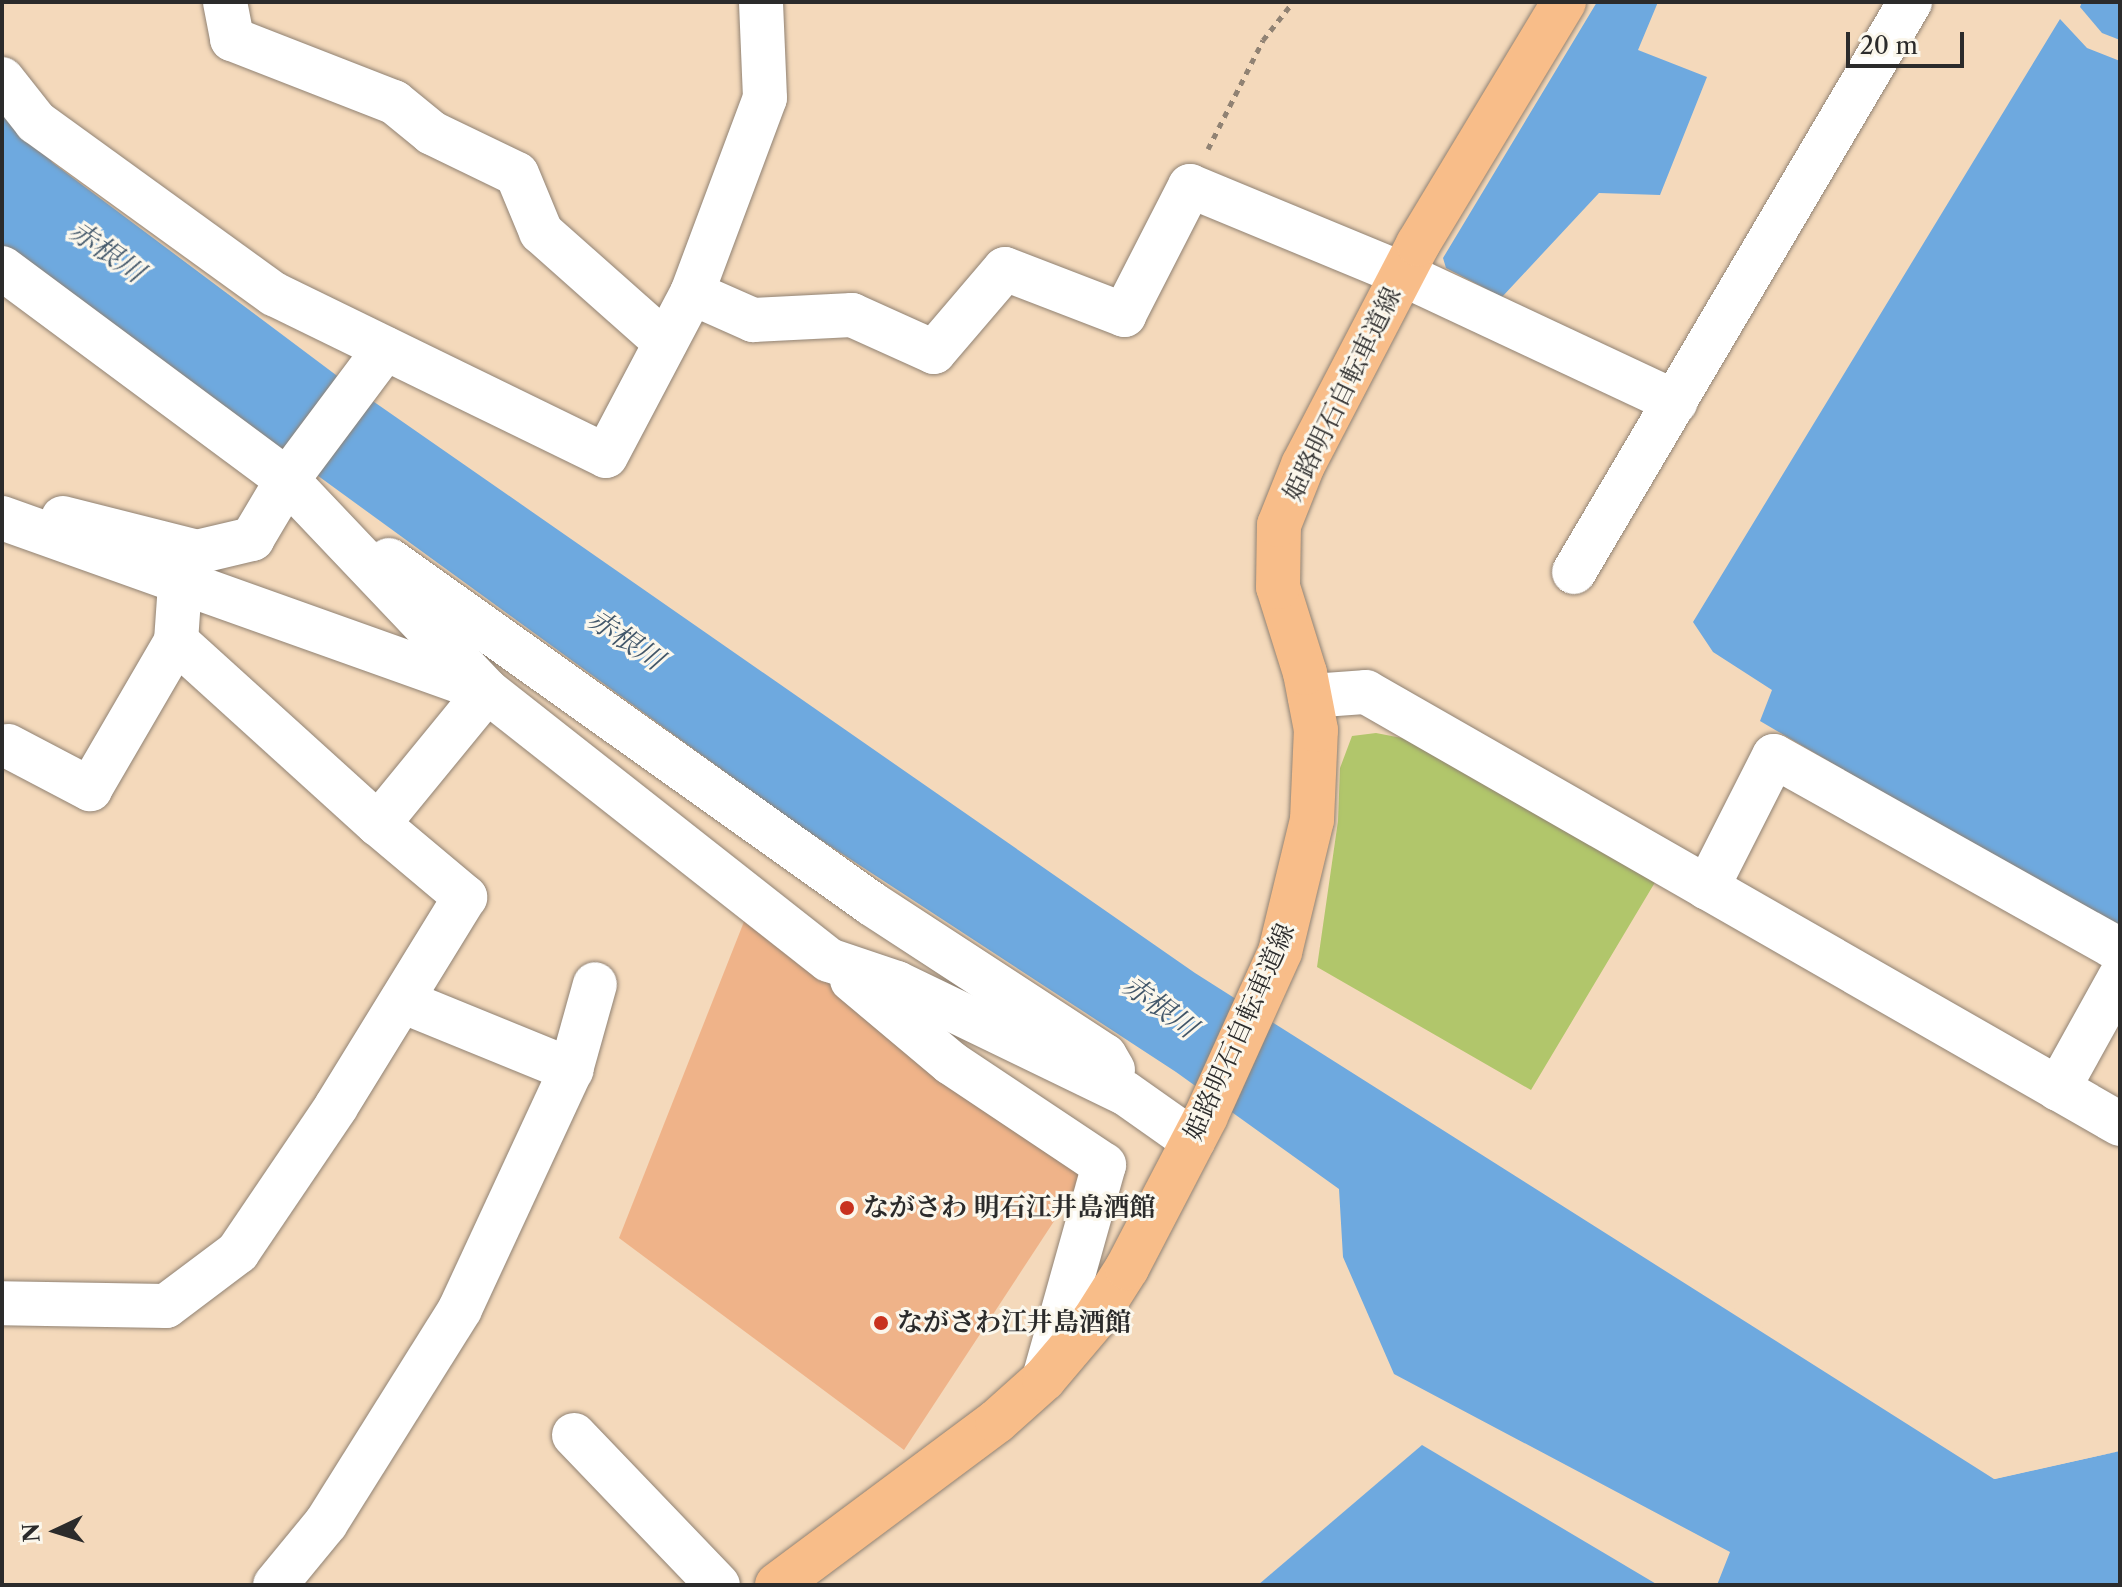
<!DOCTYPE html>
<meta charset="utf-8">
<style>
body{margin:0}
#map{position:relative;width:2122px;height:1587px;overflow:hidden;background:#f4d9bb;font-family:"Libre Caslon Text","Noto Serif JP",serif}
div>[style]{position:absolute}
.green>*{inset:0;background:#b1c66b}
.water>*{inset:0;background:#6ea9df}
.pier>*{inset:0;background:#f4d9bb}
.building>*{inset:0;background:#efb389}
.path>*{height:5px;margin-top:-2.5px;transform-origin:0;background:repeating-linear-gradient(90deg,#908273 0 6px,transparent 0 12px)}
.roads{filter:drop-shadow(0 0 2px #908273) drop-shadow(0 0 2px #908273)}
.minor>*{height:44px;margin:-22px;padding:0 22px;transform-origin:22px;border-radius:22px;background:#fff}
.major>*{height:44px;margin:-22px;padding:0 22px;transform-origin:22px;border-radius:22px;background:#f8bd89}
.dots>*{width:22px;height:22px;translate:-50% -50%;box-sizing:border-box;border:4px solid #fbf7ec;border-radius:50%}
span{translate:-50% -50%;white-space:nowrap;text-align:center;line-height:1.15;-webkit-text-stroke:6px #fbf7ec;paint-order:stroke}
.street-label{font-size:26px;color:#2b2b2b}
.poi-label{font-size:26px;color:#2b2b2b;font-weight:700}
.left{translate:0 -50%;text-align:left}
.water-label{font-size:28px;color:#42576a;font-style:italic}
.frame{position:absolute;inset:0;border:4px solid #2b2b2b;pointer-events:none}
.north{position:absolute;left:16px;top:1491px;width:80px;height:80px;-webkit-text-stroke:6px #fbf7ec;paint-order:stroke;rotate:266deg;font-size:22px;font-weight:700;line-height:32px;text-align:center;color:#2b2b2b}
.north::after{content:'';display:block;margin:auto;width:28px;height:36px;background:#2b2b2b;clip-path:polygon(50% 0,100% 100%,50% 72%,0 100%)}
.scale{position:absolute;left:1846px;top:32px;width:118px;height:36px;box-sizing:border-box;border:4px solid #2b2b2b;border-top:0;padding-left:10px;font-size:24px;line-height:28px;white-space:nowrap;color:#2b2b2b;-webkit-text-stroke:6px #fbf7ec;paint-order:stroke}
</style>
<div id="map">
<div class="green">
<i style="clip-path:polygon(1376px 733px,1407px 739px,1657px 879px,1531px 1090px,1317px 967px,1338px 821px,1340px 768px,1352px 736px)"></i>
</div>
<div class="water">
<i style="clip-path:polygon(1597px 2px,1658px 2px,1638px 50px,1707px 77px,1660px 195px,1599px 193px,1502px 297px,1446px 268px,1443px 258px)"></i>
<i style="clip-path:polygon(2082px 2px,2120px 2px,2120px 40px,2102px 33px,2080px 7px)"></i>
<i style="clip-path:polygon(2060px 19px,2087px 48px,2120px 61px,2120px 931px,1760px 721px,1772px 690px,1713px 652px,1693px 622px)"></i>
<i style="clip-path:polygon(2px 108px,53px 163px,344px 381px,1195px 973px,1291px 1034px,1994px 1479px,2120px 1451px,2120px 1585px,1717px 1585px,1730px 1552px,1394px 1374px,1343px 1257px,1339px 1189px,1176px 1072px,798px 825px,2px 246px)"></i>
<i style="clip-path:polygon(1422px 1445px,1658px 1585px,1258px 1585px)"></i>
</div>
<div class="pier">
<i style="clip-path:polygon(1667px 1265px,1995px 1475px,2120px 1451px,1995px 1479px)"></i>
</div>
<div class="building">
<i style="clip-path:polygon(749px 909px,1083px 1177px,904px 1450px,619px 1238px)"></i>
</div>
<div class="path">
<i style="left:1208px;top:149px;width:122px;rotate:-63.2deg"></i>
<i style="left:1263px;top:40px;width:48px;rotate:-51.7deg"></i>
</div>
<div class="roads">
<div class="minor">
<i style="left:225px;top:2px;width:38px;rotate:79deg"></i>
<i style="left:232px;top:39px;width:174px;rotate:21.3deg"></i>
<i style="left:394px;top:102px;width:49px;rotate:39.2deg"></i>
<i style="left:432px;top:133px;width:94px;rotate:25.8deg"></i>
<i style="left:517px;top:174px;width:63px;rotate:67.5deg"></i>
<i style="left:541px;top:232px;width:166px;rotate:41.6deg"></i>
<i style="left:2px;top:79px;width:55px;rotate:51.7deg"></i>
<i style="left:36px;top:122px;width:294px;rotate:35.9deg"></i>
<i style="left:274px;top:294px;width:369px;rotate:26deg"></i>
<i style="left:606px;top:456px;width:184px;rotate:-62.2deg"></i>
<i style="left:692px;top:293px;width:208px;rotate:-69.5deg"></i>
<i style="left:765px;top:98px;width:96px;rotate:-92.4deg"></i>
<i style="left:2px;top:268px;width:355px;rotate:36.6deg"></i>
<i style="left:287px;top:480px;width:291px;rotate:46.5deg"></i>
<i style="left:487px;top:691px;width:172px;rotate:129.3deg"></i>
<i style="left:378px;top:824px;width:114px;rotate:40deg"></i>
<i style="left:465px;top:897px;width:246px;rotate:121.6deg"></i>
<i style="left:336px;top:1107px;width:175px;rotate:124.1deg"></i>
<i style="left:238px;top:1252px;width:90px;rotate:143.1deg"></i>
<i style="left:166px;top:1306px;width:164px;rotate:-179deg"></i>
<i style="left:692px;top:293px;width:67px;rotate:23.9deg"></i>
<i style="left:753px;top:320px;width:99px;rotate:-2.9deg"></i>
<i style="left:852px;top:315px;width:90px;rotate:24.3deg"></i>
<i style="left:934px;top:352px;width:109px;rotate:-49.5deg"></i>
<i style="left:1005px;top:269px;width:128px;rotate:21.1deg"></i>
<i style="left:1124px;top:315px;width:145px;rotate:-62.9deg"></i>
<i style="left:1190px;top:186px;width:230px;rotate:22.5deg"></i>
<i style="left:1402px;top:274px;width:302px;rotate:25.1deg"></i>
<i style="left:2px;top:518px;width:515px;rotate:19.63deg"></i>
<i style="left:487px;top:691px;width:435px;rotate:38.2deg"></i>
<i style="left:829px;top:960px;width:72px;rotate:18.7deg"></i>
<i style="left:897px;top:983px;width:253px;rotate:25.8deg"></i>
<i style="left:1125px;top:1093px;width:83px;rotate:35.2deg"></i>
<i style="left:63px;top:518px;width:138px;rotate:14.2deg"></i>
<i style="left:197px;top:552px;width:57px;rotate:-13.3deg"></i>
<i style="left:252px;top:539px;width:69px;rotate:-59.3deg"></i>
<i style="left:287px;top:480px;width:164px;rotate:-53.2deg"></i>
<i style="left:389px;top:560px;width:593px;rotate:35.46deg"></i>
<i style="left:872px;top:904px;width:278px;rotate:33.1deg"></i>
<i style="left:1105px;top:1056px;width:16px;rotate:60deg"></i>
<i style="left:1574px;top:572px;width:662px;rotate:-59.48deg"></i>
<i style="left:180px;top:584px;width:57px;rotate:94deg"></i>
<i style="left:176px;top:641px;width:273px;rotate:42.2deg"></i>
<i style="left:1310px;top:696px;width:56px;rotate:-4.1deg"></i>
<i style="left:1366px;top:692px;width:869px;rotate:29.81deg"></i>
<i style="left:8px;top:746px;width:93px;rotate:27.7deg"></i>
<i style="left:90px;top:789px;width:171px;rotate:-59.8deg"></i>
<i style="left:1707px;top:888px;width:148px;rotate:-63.1deg"></i>
<i style="left:1774px;top:756px;width:397px;rotate:29.3deg"></i>
<i style="left:852px;top:980px;width:129px;rotate:40deg"></i>
<i style="left:951px;top:1063px;width:184px;rotate:33.7deg"></i>
<i style="left:1104px;top:1165px;width:222px;rotate:105.7deg"></i>
<i style="left:402px;top:1001px;width:183px;rotate:22.2deg"></i>
<i style="left:2058px;top:1089px;width:128px;rotate:-61deg"></i>
<i style="left:574px;top:1435px;width:208px;rotate:46.2deg"></i>
<i style="left:275px;top:1585px;width:80px;rotate:-50.6deg"></i>
<i style="left:326px;top:1523px;width:252px;rotate:-57.9deg"></i>
<i style="left:460px;top:1309px;width:264px;rotate:-65.1deg"></i>
<i style="left:571px;top:1070px;width:89px;rotate:-74.4deg"></i>
</div>
<div class="major">
<i style="left:777px;top:1585px;width:274px;rotate:-36.7deg"></i>
<i style="left:997px;top:1421px;width:63px;rotate:-41.8deg"></i>
<i style="left:1044px;top:1379px;width:77px;rotate:-49.7deg"></i>
<i style="left:1094px;top:1320px;width:62px;rotate:-57.6deg"></i>
<i style="left:1127px;top:1268px;width:171px;rotate:-62.5deg"></i>
<i style="left:1206px;top:1116px;width:180px;rotate:-65.7deg"></i>
<i style="left:1280px;top:952px;width:136px;rotate:-76.4deg"></i>
<i style="left:1312px;top:820px;width:90px;rotate:-87.5deg"></i>
<i style="left:1316px;top:730px;width:58px;rotate:-100.9deg"></i>
<i style="left:1305px;top:673px;width:90px;rotate:-107.4deg"></i>
<i style="left:1278px;top:587px;width:62px;rotate:-89.1deg"></i>
<i style="left:1279px;top:525px;width:65px;rotate:-68.2deg"></i>
<i style="left:1303px;top:465px;width:249px;rotate:-62.5deg"></i>
<i style="left:1418px;top:244px;width:283px;rotate:-58.9deg"></i>
</div>
</div>
<div class="dots">
<i style="left:847px;top:1208px;background:#c8321e"></i>
<i style="left:881px;top:1323px;background:#c8321e"></i>
</div>
<div class="street-label">
<span style="left:1343px;top:394px;rotate:-64deg">姫路明石自転車道線</span>
<span style="left:1240px;top:1032px;rotate:-66deg">姫路明石自転車道線</span>
</div>
<div class="poi-label">
<span class="left" style="left:863px;top:1208px">ながさわ 明石江井島酒館</span>
<span class="left" style="left:897px;top:1323px">ながさわ江井島酒館</span>
</div>
<div class="water-label">
<span style="left:107px;top:251px;rotate:35deg">赤根川</span>
<span style="left:626px;top:639px;rotate:34deg">赤根川</span>
<span style="left:1160px;top:1006px;rotate:36deg">赤根川</span>
</div>
<div class="frame"></div>
<div class="north">N</div>
<div class="scale">20 m</div>
</div>
